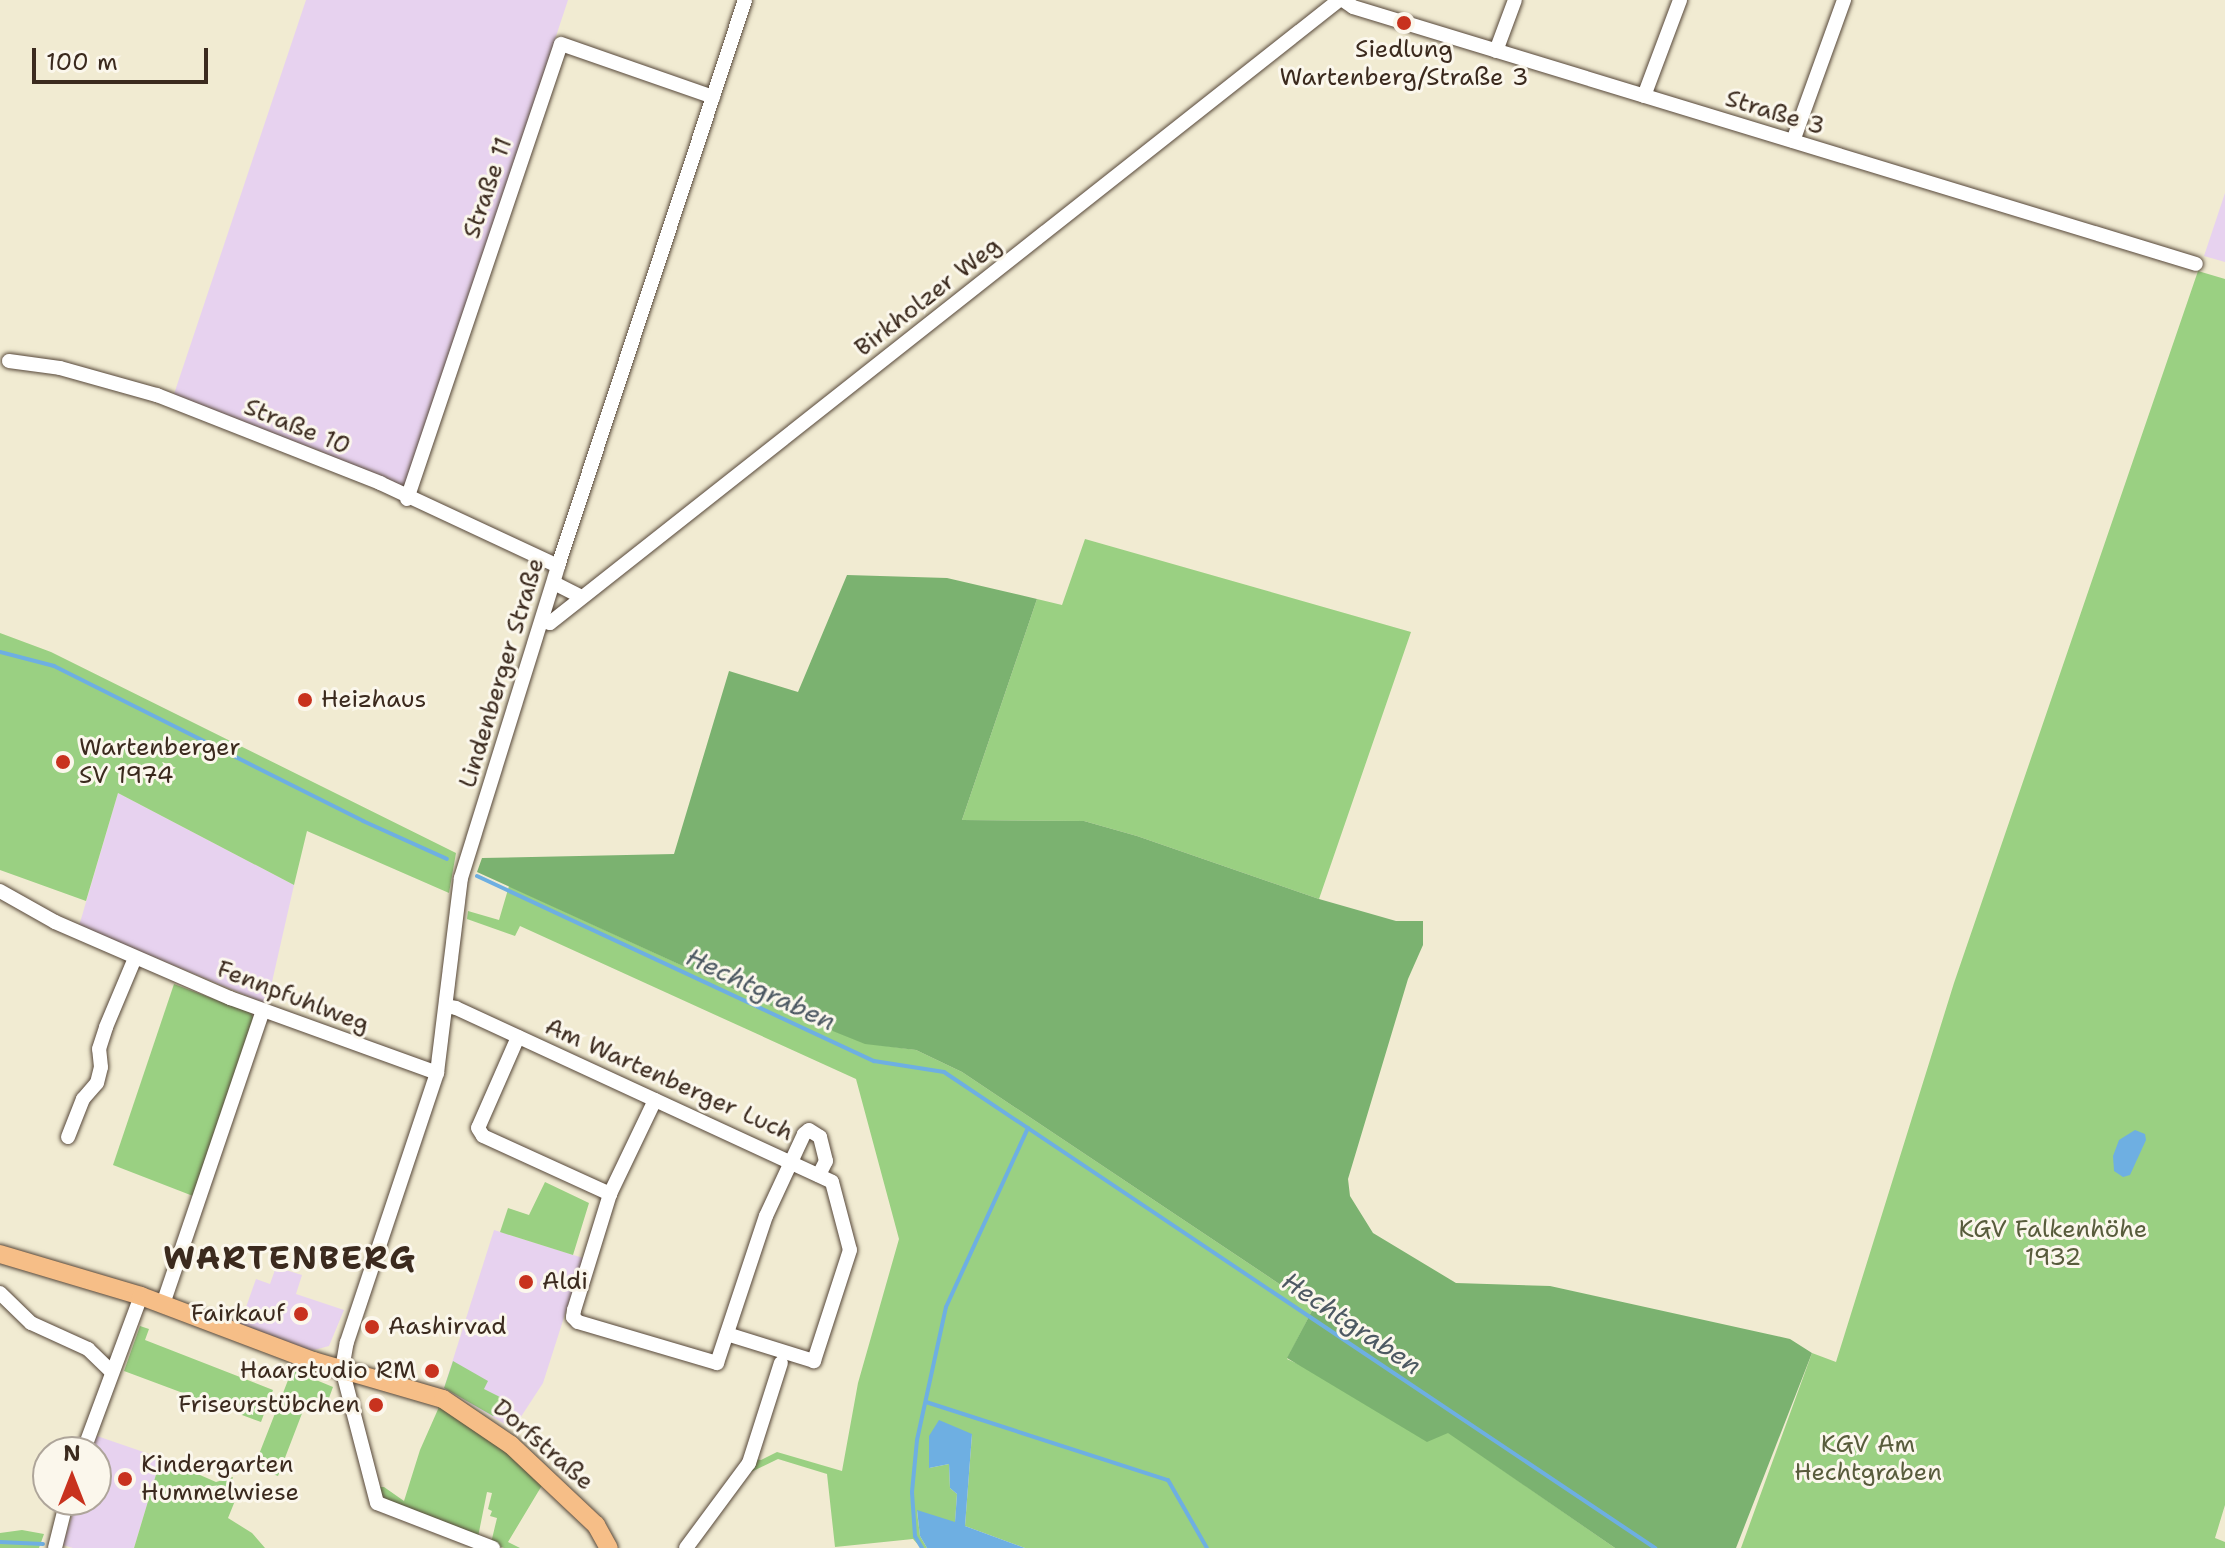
<!DOCTYPE html>
<meta charset="utf-8">
<style>
body{margin:0}
#map{position:relative;width:2225px;height:1548px;overflow:hidden;background:#f1ebd2;font-family:"Shantell Sans",sans-serif}
div>[style]{position:absolute}
.built>*{inset:0;background:#e7d2ef}
.green>*{inset:0;background:#9ad082}
.forest>*{inset:0;background:#7bb270}
.water>*{inset:0;background:#6eafe2}
.stream>*{height:4px;margin:-2px;padding:0 2px;transform-origin:2px;border-radius:2px;background:#6eafe2}
.roads{filter:drop-shadow(0 0 2px #564739) drop-shadow(0 0 2px #564739)}
.minor>*{height:14px;margin:-7px;padding:0 7px;transform-origin:7px;border-radius:7px;background:#fff}
.major>*{height:18px;margin:-9px;padding:0 9px;transform-origin:9px;border-radius:9px;background:#f6be87}
.dots>*{width:22px;height:22px;translate:-50% -50%;box-sizing:border-box;border:4px solid #fbf7ec;border-radius:50%}
span{translate:-50% -50%;white-space:nowrap;text-align:center;line-height:1.15;-webkit-text-stroke:6px #fbf7ec;paint-order:stroke}
.poi-label{font-size:24px;color:#3b2a1e}
.left{translate:0 -50%;text-align:left}
.right{translate:-100% -50%;text-align:right}
.street-label{font-size:24px;color:#3b2a1e}
.park-label{font-size:24px;color:#585c3c}
.water-label{font-size:26px;color:#4d5963;font-style:italic}
.district-label{font-size:32px;color:#3b2a1e;font-weight:700;letter-spacing:2px}
.north{position:absolute;left:32px;top:1436px;width:80px;height:80px;box-sizing:border-box;background:#fbf7ec;border:2px solid #aea59a;border-radius:50%;rotate:0deg;font-size:22px;font-weight:700;line-height:32px;text-align:center;color:#3b2a1e}
.north::after{content:'';display:block;margin:auto;width:28px;height:36px;background:#c8321e;clip-path:polygon(50% 0,100% 100%,50% 72%,0 100%)}
.scale{position:absolute;left:32px;top:48px;width:176px;height:36px;box-sizing:border-box;border:4px solid #3b2a1e;border-top:0;padding-left:10px;font-size:24px;line-height:28px;white-space:nowrap;color:#3b2a1e;-webkit-text-stroke:6px #fbf7ec;paint-order:stroke}
</style>
<div id="map">
<div class="built">
<i style="clip-path:polygon(306px 0,568px 0,405px 492px,320px 451px,173px 397px)"></i>
<i style="clip-path:polygon(2225px 193px,2225px 262px,2204px 256px)"></i>
<i style="clip-path:polygon(118px 793px,294px 885px,267px 1004px,79px 926px)"></i>
<i style="clip-path:polygon(494px 1230px,583px 1258px,543px 1383px,513px 1429px,444px 1388px)"></i>
<i style="clip-path:polygon(276px 1267px,302px 1275px,296px 1294px,344px 1310px,329px 1346px,310px 1351px,240px 1324px,256px 1279px,270px 1284px)"></i>
<i style="clip-path:polygon(97px 1436px,161px 1458px,134px 1548px,73px 1548px,63px 1545px,77px 1500px,96px 1500px,96px 1452px,92px 1452px)"></i>
</div>
<div class="green">
<i style="clip-path:polygon(2198px 271px,2225px 279px,2225px 1505px,2215px 1538px,2225px 1542px,2225px 1548px,1741px 1548px,1812px 1353px,1836px 1362px,1954px 983px)"></i>
<i style="clip-path:polygon(1085px 539px,1411px 632px,1319px 899px,1137px 836px,1084px 821px,962px 820px,1037px 599px,1062px 605px)"></i>
<i style="clip-path:polygon(0 633px,51px 652px,456px 853px,449px 893px,307px 831px,294px 885px,118px 793px,86px 901px,0 870px)"></i>
<i style="clip-path:polygon(509px 886px,773px 1007px,865px 1043px,916px 1050px,962px 1072px,1314px 1307px,1287px 1359px,1448px 1432px,1615px 1548px,1025px 1548px,965px 1526px,972px 1434px,929px 1468px,949px 1464px,950px 1488px,957px 1494px,955px 1523px,917px 1511px,920px 1536px,927px 1548px,921px 1548px,913px 1539px,835px 1547px,827px 1474px,778px 1459px,749px 1473px,756px 1459px,761px 1460px,777px 1452px,842px 1471px,858px 1383px,899px 1239px,856px 1079px,520px 926px,515px 936px,467px 919px,468px 911px,499px 920px)"></i>
<i style="clip-path:polygon(174px 984px,251px 1013px,254px 1019px,193px 1196px,113px 1165px)"></i>
<i style="clip-path:polygon(545px 1182px,589px 1203px,573px 1255px,500px 1232px,508px 1208px,529px 1215px)"></i>
<i style="clip-path:polygon(140px 1326px,149px 1329px,145px 1340px,273px 1390px,261px 1422px,124px 1371px)"></i>
<i style="clip-path:polygon(453px 1361px,488px 1381px,484px 1389px,500px 1397px,496px 1415px,493px 1416px,444px 1388px)"></i>
<i style="clip-path:polygon(292px 1370px,333px 1387px,325px 1409px,306px 1403px,278px 1476px,254px 1467px)"></i>
<i style="clip-path:polygon(439px 1407px,446px 1411px,450px 1408px,544px 1482px,508px 1542px,520px 1548px,504px 1548px,491px 1543px,497px 1518px,490px 1516px,492px 1511px,488px 1509px,492px 1493px,487px 1492px,478px 1537px,387px 1500px,380px 1494px,379px 1487px,384px 1487px,404px 1501px,420px 1450px)"></i>
<i style="clip-path:polygon(161px 1458px,216px 1482px,233px 1477px,230px 1487px,239px 1491px,228px 1518px,252px 1533px,265px 1548px,134px 1548px)"></i>
<i style="clip-path:polygon(22px 1530px,44px 1534px,39px 1548px,0 1548px,0 1533px)"></i>
</div>
<div class="forest">
<i style="clip-path:polygon(847px 575px,947px 578px,1037px 599px,962px 820px,1084px 821px,1137px 836px,1319px 899px,1396px 921px,1423px 921px,1423px 945px,1408px 979px,1348px 1179px,1350px 1196px,1373px 1233px,1456px 1283px,1550px 1286px,1790px 1339px,1812px 1353px,1736px 1548px,1615px 1548px,1448px 1433px,1427px 1442px,1287px 1358px,1314px 1307px,962px 1072px,916px 1050px,865px 1044px,773px 1007px,477px 872px,482px 858px,674px 854px,729px 671px,798px 692px)"></i>
</div>
<div class="water">
<i style="clip-path:polygon(2135px 1130px,2145px 1134px,2146px 1140px,2130px 1175px,2123px 1177px,2114px 1171px,2113px 1156px,2119px 1140px)"></i>
<i style="clip-path:polygon(939px 1420px,972px 1434px,965px 1526px,1025px 1548px,927px 1548px,920px 1536px,917px 1510px,955px 1522px,957px 1494px,950px 1488px,949px 1464px,929px 1468px,929px 1436px)"></i>
</div>
<div class="stream">
<i style="left:0;top:652px;width:56px;rotate:14.5deg"></i>
<i style="left:54px;top:666px;width:346px;rotate:26.6deg"></i>
<i style="left:363px;top:821px;width:92px;rotate:24.3deg"></i>
<i style="left:477px;top:876px;width:438px;rotate:25deg"></i>
<i style="left:874px;top:1061px;width:71px;rotate:8.9deg"></i>
<i style="left:944px;top:1072px;width:856px;rotate:33.8deg"></i>
<i style="left:926px;top:1402px;width:254px;rotate:17.9deg"></i>
<i style="left:1168px;top:1480px;width:78px;rotate:60.2deg"></i>
<i style="left:0;top:1542px;width:43px;rotate:2.7deg"></i>
<i style="left:922px;top:1548px;width:14px;rotate:-120deg"></i>
<i style="left:915px;top:1536px;width:44px;rotate:-93.9deg"></i>
<i style="left:912px;top:1492px;width:52px;rotate:-84.5deg"></i>
<i style="left:917px;top:1440px;width:136px;rotate:-77.7deg"></i>
<i style="left:946px;top:1307px;width:197px;rotate:-65.4deg"></i>
</div>
<div class="roads">
<div class="minor">
<i style="left:1343px;top:0;width:12px;rotate:35deg"></i>
<i style="left:1353px;top:7px;width:881px;rotate:16.95deg"></i>
<i style="left:1496px;top:51px;width:54px;rotate:-69.6deg"></i>
<i style="left:1644px;top:96px;width:103px;rotate:-69.4deg"></i>
<i style="left:1793px;top:141px;width:150px;rotate:-70.1deg"></i>
<i style="left:9px;top:361px;width:51px;rotate:7.8deg"></i>
<i style="left:60px;top:368px;width:101px;rotate:15.6deg"></i>
<i style="left:157px;top:395px;width:240px;rotate:21.5deg"></i>
<i style="left:380px;top:483px;width:196px;rotate:25deg"></i>
<i style="left:407px;top:499px;width:480px;rotate:-71.3deg"></i>
<i style="left:561px;top:44px;width:161px;rotate:19.2deg"></i>
<i style="left:554px;top:583px;width:31px;rotate:27deg"></i>
<i style="left:542px;top:621px;width:8px;rotate:14deg"></i>
<i style="left:550px;top:623px;width:1005px;rotate:-38.29deg"></i>
<i style="left:0;top:891px;width:63px;rotate:29.4deg"></i>
<i style="left:55px;top:922px;width:191px;rotate:23.5deg"></i>
<i style="left:230px;top:998px;width:220px;rotate:19.9deg"></i>
<i style="left:446px;top:1006px;width:10px;rotate:11deg"></i>
<i style="left:456px;top:1008px;width:414px;rotate:24.8deg"></i>
<i style="left:832px;top:1182px;width:70px;rotate:75.2deg"></i>
<i style="left:850px;top:1250px;width:117px;rotate:108deg"></i>
<i style="left:814px;top:1361px;width:91px;rotate:-162.8deg"></i>
<i style="left:518px;top:1037px;width:99px;rotate:113.7deg"></i>
<i style="left:478px;top:1128px;width:9px;rotate:58deg"></i>
<i style="left:483px;top:1136px;width:140px;rotate:24.5deg"></i>
<i style="left:655px;top:1100px;width:104px;rotate:115.6deg"></i>
<i style="left:610px;top:1194px;width:121px;rotate:107.2deg"></i>
<i style="left:574px;top:1310px;width:7px;rotate:98deg"></i>
<i style="left:573px;top:1317px;width:7px;rotate:45deg"></i>
<i style="left:578px;top:1322px;width:145px;rotate:16.4deg"></i>
<i style="left:717px;top:1363px;width:155px;rotate:-71.6deg"></i>
<i style="left:766px;top:1216px;width:90px;rotate:-65.1deg"></i>
<i style="left:804px;top:1134px;width:6px;rotate:-39deg"></i>
<i style="left:809px;top:1130px;width:13px;rotate:32deg"></i>
<i style="left:820px;top:1137px;width:25px;rotate:76deg"></i>
<i style="left:826px;top:1161px;width:16px;rotate:117deg"></i>
<i style="left:68px;top:1137px;width:41px;rotate:-68.5deg"></i>
<i style="left:83px;top:1099px;width:21px;rotate:-49deg"></i>
<i style="left:97px;top:1083px;width:16px;rotate:-76deg"></i>
<i style="left:101px;top:1067px;width:18px;rotate:-96deg"></i>
<i style="left:99px;top:1049px;width:23px;rotate:-72deg"></i>
<i style="left:106px;top:1027px;width:75px;rotate:-67.2deg"></i>
<i style="left:0;top:1293px;width:43px;rotate:44.1deg"></i>
<i style="left:31px;top:1323px;width:63px;rotate:24.5deg"></i>
<i style="left:88px;top:1349px;width:32px;rotate:44deg"></i>
<i style="left:163px;top:1304px;width:310px;rotate:-71.2deg"></i>
<i style="left:83px;top:1452px;width:166px;rotate:-69.6deg"></i>
<i style="left:55px;top:1548px;width:49px;rotate:-76deg"></i>
<i style="left:493px;top:1548px;width:124px;rotate:-158.8deg"></i>
<i style="left:377px;top:1503px;width:138px;rotate:-104.6deg"></i>
<i style="left:342px;top:1369px;width:27px;rotate:-80deg"></i>
<i style="left:347px;top:1342px;width:284px;rotate:-71.5deg"></i>
<i style="left:437px;top:1073px;width:196px;rotate:-83deg"></i>
<i style="left:461px;top:878px;width:327px;rotate:-72.7deg"></i>
<i style="left:558px;top:566px;width:596px;rotate:-71.72deg"></i>
<i style="left:686px;top:1548px;width:106px;rotate:-53.5deg"></i>
<i style="left:749px;top:1463px;width:105px;rotate:-72.3deg"></i>
</div>
<div class="major">
<i style="left:0;top:1254px;width:147px;rotate:16.6deg"></i>
<i style="left:141px;top:1296px;width:184px;rotate:20.7deg"></i>
<i style="left:313px;top:1361px;width:135px;rotate:16.3deg"></i>
<i style="left:443px;top:1399px;width:82px;rotate:34.1deg"></i>
<i style="left:511px;top:1445px;width:117px;rotate:43.3deg"></i>
<i style="left:596px;top:1525px;width:26px;rotate:61deg"></i>
</div>
</div>
<div class="dots">
<i style="left:1404px;top:23px;background:#c8321e"></i>
<i style="left:305px;top:700px;background:#c8321e"></i>
<i style="left:63px;top:762px;background:#c8321e"></i>
<i style="left:526px;top:1282px;background:#c8321e"></i>
<i style="left:301px;top:1314px;background:#c8321e"></i>
<i style="left:372px;top:1327px;background:#c8321e"></i>
<i style="left:432px;top:1371px;background:#c8321e"></i>
<i style="left:376px;top:1405px;background:#c8321e"></i>
<i style="left:125px;top:1479px;background:#c8321e"></i>
</div>
<div class="poi-label">
<span style="left:1404px;top:64px">Siedlung<br>Wartenberg/Straße 3</span>
<span class="left" style="left:321px;top:700px">Heizhaus</span>
<span class="left" style="left:79px;top:762px">Wartenberger<br>SV 1974</span>
<span class="left" style="left:542px;top:1282px">Aldi</span>
<span class="right" style="left:285px;top:1314px">Fairkauf</span>
<span class="left" style="left:388px;top:1327px">Aashirvad</span>
<span class="right" style="left:416px;top:1371px">Haarstudio RM</span>
<span class="right" style="left:360px;top:1405px">Friseurstübchen</span>
<span class="left" style="left:141px;top:1479px">Kindergarten<br>Hummelwiese</span>
</div>
<div class="street-label">
<span style="left:1775px;top:113px;rotate:17deg">Straße 3</span>
<span style="left:488px;top:188px;rotate:-71deg">Straße 11</span>
<span style="left:928px;top:297px;rotate:-38deg">Birkholzer Weg</span>
<span style="left:297px;top:427px;rotate:22deg">Straße 10</span>
<span style="left:502px;top:673px;rotate:-73deg">Lindenberger Straße</span>
<span style="left:293px;top:997px;rotate:21deg">Fennpfuhlweg</span>
<span style="left:669px;top:1080px;rotate:24deg">Am Wartenberger Luch</span>
<span style="left:543px;top:1445px;rotate:41deg">Dorfstraße</span>
</div>
<div class="park-label">
<span style="left:2053px;top:1244px">KGV Falkenhöhe<br>1932</span>
<span style="left:1868px;top:1459px">KGV Am<br>Hechtgraben</span>
</div>
<div class="water-label">
<span style="left:761px;top:989px;rotate:25deg">Hechtgraben</span>
<span style="left:1352px;top:1323px;rotate:34deg">Hechtgraben</span>
</div>
<div class="district-label">
<span style="left:290px;top:1258px">WARTENBERG</span>
</div>
<div class="north">N</div>
<div class="scale">100 m</div>
</div>
